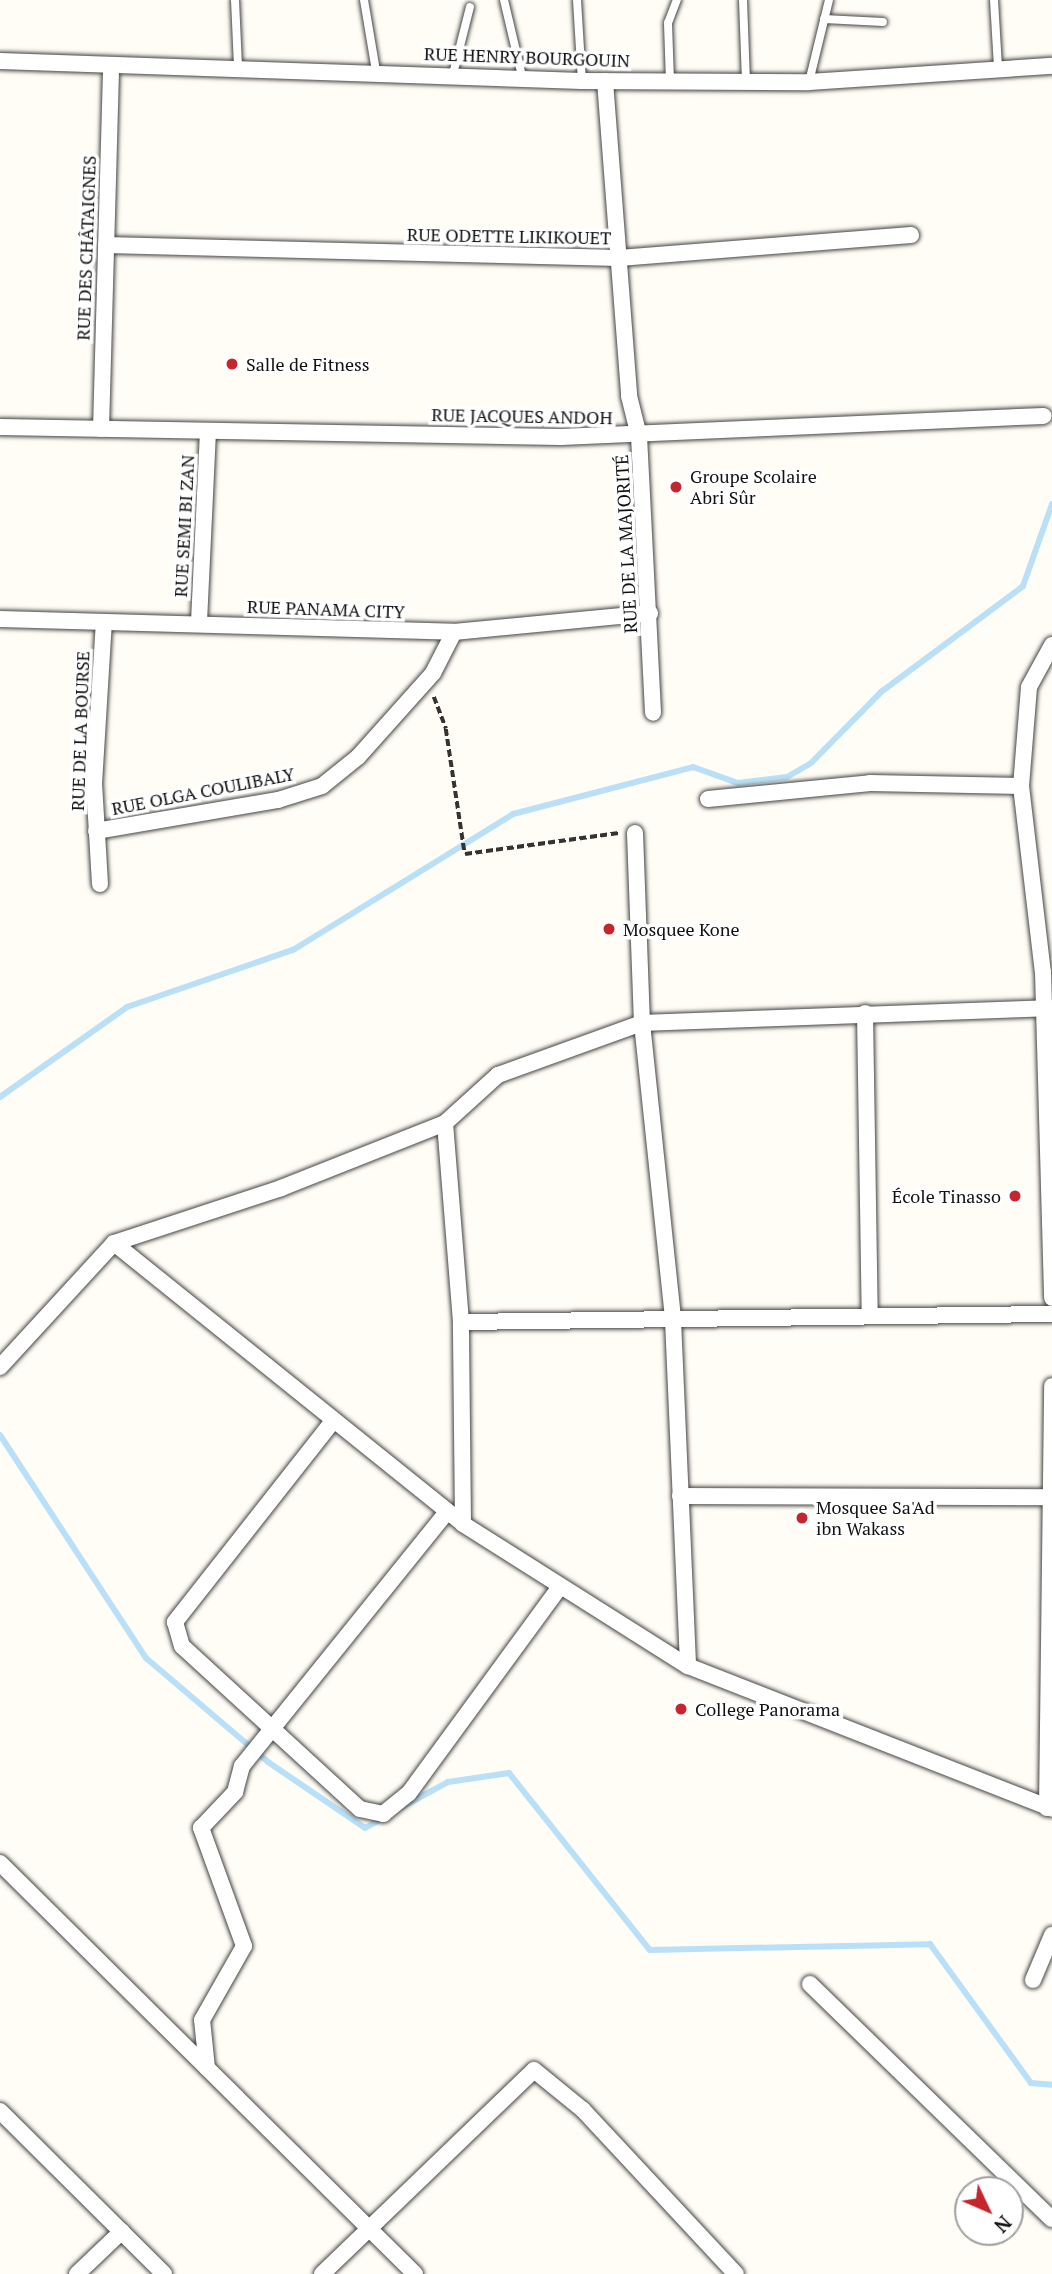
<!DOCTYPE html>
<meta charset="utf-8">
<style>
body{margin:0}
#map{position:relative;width:1052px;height:2274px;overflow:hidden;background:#fffdf5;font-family:"PT Serif",serif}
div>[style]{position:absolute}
.stream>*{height:6px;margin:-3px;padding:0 3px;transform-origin:3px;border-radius:3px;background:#b9e0f7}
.path>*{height:3.5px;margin-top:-1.75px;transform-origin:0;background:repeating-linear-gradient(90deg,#333 0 7px,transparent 0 10.5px)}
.roads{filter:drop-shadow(0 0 2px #444) drop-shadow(0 0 2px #444)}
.lane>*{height:8px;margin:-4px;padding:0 4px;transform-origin:4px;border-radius:4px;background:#fff}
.street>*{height:16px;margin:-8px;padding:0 8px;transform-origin:8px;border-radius:8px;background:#fff}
.dots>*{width:19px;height:19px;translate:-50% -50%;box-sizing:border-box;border:4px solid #fff;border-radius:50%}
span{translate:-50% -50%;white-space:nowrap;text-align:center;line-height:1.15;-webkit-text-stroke:7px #fff;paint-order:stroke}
.street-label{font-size:18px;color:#111}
.poi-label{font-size:18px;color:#111}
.left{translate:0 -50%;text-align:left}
.right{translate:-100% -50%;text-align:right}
.north{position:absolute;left:954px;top:2176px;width:70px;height:70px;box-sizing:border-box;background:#fff;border:2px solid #a0a0a0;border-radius:50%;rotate:134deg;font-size:19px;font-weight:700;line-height:28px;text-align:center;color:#111}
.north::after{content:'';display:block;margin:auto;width:24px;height:32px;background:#c4262e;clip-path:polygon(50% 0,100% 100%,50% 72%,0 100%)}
</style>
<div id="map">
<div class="stream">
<i style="left:0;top:1097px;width:156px;rotate:-35.3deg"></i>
<i style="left:127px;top:1007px;width:176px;rotate:-19deg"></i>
<i style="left:293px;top:950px;width:259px;rotate:-31.7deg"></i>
<i style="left:513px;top:814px;width:186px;rotate:-14.6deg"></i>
<i style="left:693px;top:767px;width:48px;rotate:19.6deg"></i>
<i style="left:738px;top:783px;width:49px;rotate:-7deg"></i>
<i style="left:787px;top:777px;width:28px;rotate:-30deg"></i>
<i style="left:811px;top:763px;width:100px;rotate:-45.4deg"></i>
<i style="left:881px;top:692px;width:177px;rotate:-36.7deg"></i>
<i style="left:1023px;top:586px;width:87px;rotate:-70.5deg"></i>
<i style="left:0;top:1435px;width:267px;rotate:56.8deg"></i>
<i style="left:146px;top:1658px;width:160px;rotate:40.4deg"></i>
<i style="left:268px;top:1762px;width:117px;rotate:34.2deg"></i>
<i style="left:365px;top:1828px;width:21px;rotate:-29deg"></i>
<i style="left:402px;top:1807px;width:52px;rotate:-28.5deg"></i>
<i style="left:448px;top:1782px;width:62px;rotate:-8.4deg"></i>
<i style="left:509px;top:1773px;width:226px;rotate:51.5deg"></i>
<i style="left:650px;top:1950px;width:280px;rotate:-1.2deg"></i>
<i style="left:930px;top:1944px;width:172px;rotate:54deg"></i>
<i style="left:1031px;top:2083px;width:21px;rotate:5deg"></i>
</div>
<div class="path">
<i style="left:434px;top:697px;width:34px;rotate:69deg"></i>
<i style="left:446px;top:729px;width:126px;rotate:81.4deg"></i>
<i style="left:465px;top:854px;width:155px;rotate:-7.8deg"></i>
</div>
<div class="roads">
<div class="lane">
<i style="left:235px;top:0;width:65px;rotate:87.4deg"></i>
<i style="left:364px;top:0;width:72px;rotate:80.4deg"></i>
<i style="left:504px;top:0;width:78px;rotate:76.7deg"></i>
<i style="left:577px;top:0;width:81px;rotate:86.5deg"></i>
<i style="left:743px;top:0;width:81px;rotate:87.9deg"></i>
<i style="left:994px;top:0;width:68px;rotate:86.6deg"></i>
<i style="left:824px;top:19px;width:59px;rotate:2.9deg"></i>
<i style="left:453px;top:74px;width:69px;rotate:-75.8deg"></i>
<i style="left:670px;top:81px;width:58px;rotate:-92deg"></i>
<i style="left:668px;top:23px;width:25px;rotate:-69deg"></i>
<i style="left:809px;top:82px;width:84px;rotate:-76.3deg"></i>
</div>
<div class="street">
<i style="left:0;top:61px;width:582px;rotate:1.97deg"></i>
<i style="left:582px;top:81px;width:227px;rotate:0.3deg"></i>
<i style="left:809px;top:82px;width:244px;rotate:-3.8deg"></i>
<i style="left:605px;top:81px;width:316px;rotate:85.6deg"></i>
<i style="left:629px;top:396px;width:41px;rotate:76deg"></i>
<i style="left:639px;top:436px;width:277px;rotate:87.1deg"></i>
<i style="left:106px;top:245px;width:513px;rotate:1.45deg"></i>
<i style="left:619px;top:258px;width:293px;rotate:-4.5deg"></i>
<i style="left:0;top:427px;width:561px;rotate:1.02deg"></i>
<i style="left:561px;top:437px;width:483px;rotate:-2.5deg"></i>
<i style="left:101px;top:429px;width:361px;rotate:-88.4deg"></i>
<i style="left:0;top:619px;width:454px;rotate:1.6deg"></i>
<i style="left:454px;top:632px;width:197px;rotate:-5.5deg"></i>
<i style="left:199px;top:622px;width:191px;rotate:-87.3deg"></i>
<i style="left:1052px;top:645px;width:48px;rotate:118.7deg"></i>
<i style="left:1029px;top:687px;width:99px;rotate:94.6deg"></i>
<i style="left:1021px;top:786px;width:187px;rotate:83.3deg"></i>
<i style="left:1043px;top:972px;width:326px;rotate:88.4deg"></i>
<i style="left:708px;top:799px;width:163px;rotate:-5.6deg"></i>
<i style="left:870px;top:783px;width:151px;rotate:1.1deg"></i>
<i style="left:96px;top:831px;width:185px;rotate:-9.7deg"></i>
<i style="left:278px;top:800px;width:46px;rotate:-17.7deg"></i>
<i style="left:322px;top:786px;width:46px;rotate:-38.9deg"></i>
<i style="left:358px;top:757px;width:113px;rotate:-48.2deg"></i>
<i style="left:433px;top:673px;width:46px;rotate:-62.9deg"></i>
<i style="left:635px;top:833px;width:190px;rotate:87.9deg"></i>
<i style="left:642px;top:1023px;width:299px;rotate:84deg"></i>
<i style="left:673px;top:1320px;width:346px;rotate:87.5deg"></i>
<i style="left:100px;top:884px;width:100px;rotate:-93.4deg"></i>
<i style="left:94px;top:784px;width:162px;rotate:-86.5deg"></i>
<i style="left:865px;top:1013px;width:302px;rotate:89.1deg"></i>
<i style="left:445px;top:1123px;width:72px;rotate:-42.2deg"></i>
<i style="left:498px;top:1075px;width:153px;rotate:-19.9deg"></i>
<i style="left:642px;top:1023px;width:410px;rotate:-2.1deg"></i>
<i style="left:114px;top:1243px;width:448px;rotate:38.8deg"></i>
<i style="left:463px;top:1524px;width:266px;rotate:32.3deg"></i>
<i style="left:688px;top:1666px;width:391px;rotate:21.4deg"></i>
<i style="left:0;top:1367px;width:168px;rotate:-47.4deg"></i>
<i style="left:114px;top:1243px;width:176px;rotate:-18.2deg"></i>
<i style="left:281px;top:1188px;width:176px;rotate:-21.6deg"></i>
<i style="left:445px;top:1123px;width:200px;rotate:85.4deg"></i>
<i style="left:333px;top:1421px;width:256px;rotate:128.2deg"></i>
<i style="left:175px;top:1622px;width:25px;rotate:74deg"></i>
<i style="left:182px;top:1646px;width:241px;rotate:42.5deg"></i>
<i style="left:360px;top:1809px;width:24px;rotate:12deg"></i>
<i style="left:383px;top:1814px;width:33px;rotate:-39deg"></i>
<i style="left:409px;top:1793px;width:255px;rotate:-53.8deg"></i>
<i style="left:680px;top:1496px;width:371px;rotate:0.2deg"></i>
<i style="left:463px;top:1524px;width:202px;rotate:-90.6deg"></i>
<i style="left:461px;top:1322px;width:591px;rotate:-0.78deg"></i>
<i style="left:1047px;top:1808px;width:422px;rotate:-89.3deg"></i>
<i style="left:0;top:1863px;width:584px;rotate:44.72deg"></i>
<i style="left:1033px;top:1980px;width:49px;rotate:-67.1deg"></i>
<i style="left:810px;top:1984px;width:337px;rotate:44.2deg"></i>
<i style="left:207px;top:2068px;width:48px;rotate:-95.9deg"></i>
<i style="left:202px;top:2020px;width:85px;rotate:-60.4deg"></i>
<i style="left:244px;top:1946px;width:126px;rotate:-110deg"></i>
<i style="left:201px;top:1828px;width:50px;rotate:-46.6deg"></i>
<i style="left:235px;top:1792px;width:27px;rotate:-75deg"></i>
<i style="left:242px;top:1766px;width:326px;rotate:-51.1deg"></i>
<i style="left:0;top:2111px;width:231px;rotate:44.8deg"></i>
<i style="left:77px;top:2274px;width:62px;rotate:-43.7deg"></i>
<i style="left:322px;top:2274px;width:294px;rotate:-43.9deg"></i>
<i style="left:534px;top:2070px;width:63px;rotate:39.2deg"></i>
<i style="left:583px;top:2110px;width:224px;rotate:47deg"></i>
</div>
</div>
<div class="dots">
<i style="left:232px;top:364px;background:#c4262e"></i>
<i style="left:676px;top:487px;background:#c4262e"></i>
<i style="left:609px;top:929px;background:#c4262e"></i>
<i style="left:1015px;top:1196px;background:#c4262e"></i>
<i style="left:802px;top:1518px;background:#c4262e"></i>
<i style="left:681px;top:1709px;background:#c4262e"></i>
</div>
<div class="street-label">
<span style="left:527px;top:57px;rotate:2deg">RUE HENRY BOURGOUIN</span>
<span style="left:509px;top:236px;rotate:1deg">RUE ODETTE LIKIKOUET</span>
<span style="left:86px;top:248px;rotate:-88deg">RUE DES CHÂTAIGNES</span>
<span style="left:522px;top:416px;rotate:1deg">RUE JACQUES ANDOH</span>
<span style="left:184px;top:526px;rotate:-87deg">RUE SEMI BI ZAN</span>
<span style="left:626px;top:544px;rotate:-93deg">RUE DE LA MAJORITÉ</span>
<span style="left:326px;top:609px;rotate:2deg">RUE PANAMA CITY</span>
<span style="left:80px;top:731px;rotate:-88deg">RUE DE LA BOURSE</span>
<span style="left:203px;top:791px;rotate:-11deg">RUE OLGA COULIBALY</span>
</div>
<div class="poi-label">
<span class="left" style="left:246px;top:364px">Salle de Fitness</span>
<span class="left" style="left:690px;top:487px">Groupe Scolaire<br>Abri Sûr</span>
<span class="left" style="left:623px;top:929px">Mosquee Kone</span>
<span class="right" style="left:1001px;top:1196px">École Tinasso</span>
<span class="left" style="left:816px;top:1518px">Mosquee Sa'Ad<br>ibn Wakass</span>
<span class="left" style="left:695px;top:1709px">College Panorama</span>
</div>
<div class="north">N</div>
</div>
